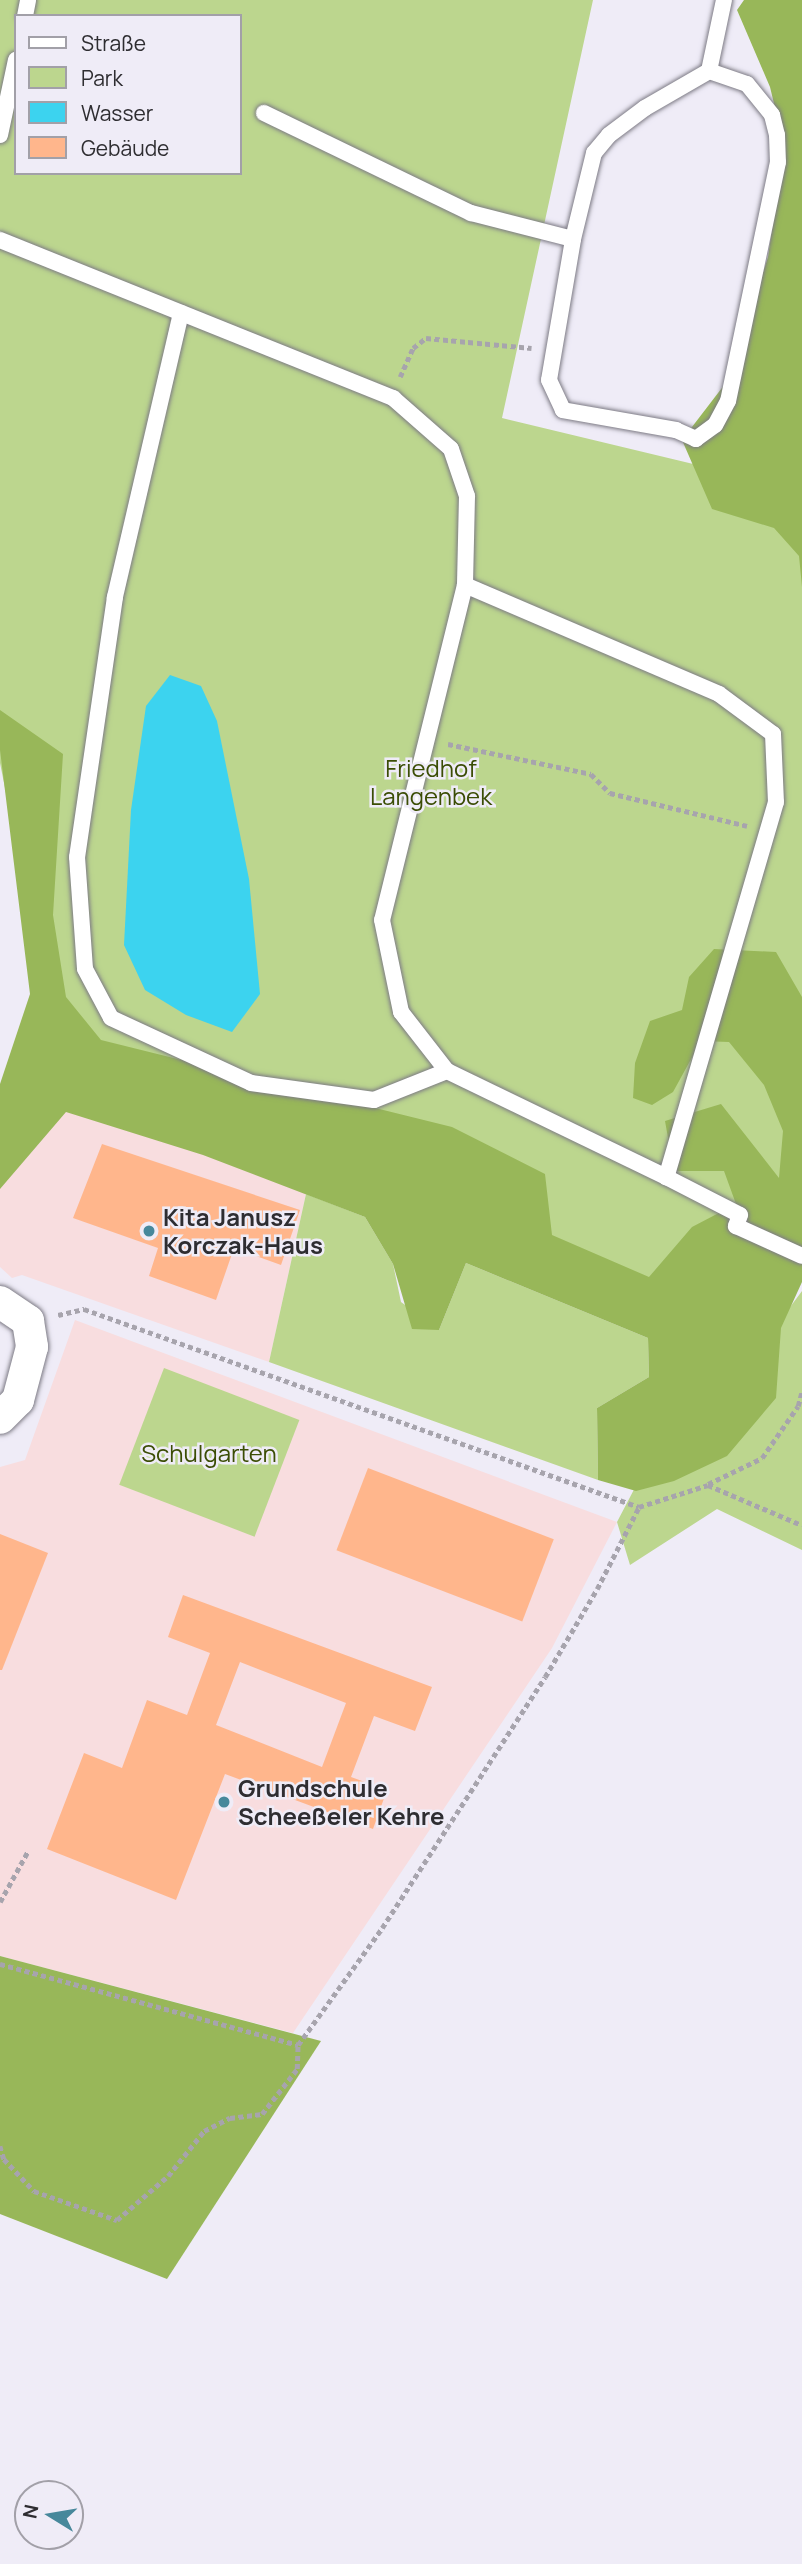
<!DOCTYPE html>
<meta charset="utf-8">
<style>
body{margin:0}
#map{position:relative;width:802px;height:2564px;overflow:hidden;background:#efecf7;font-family:Manrope,sans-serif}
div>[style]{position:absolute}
.education>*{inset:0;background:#f8dddf}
.green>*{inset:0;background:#bcd68e;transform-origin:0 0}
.forest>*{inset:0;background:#98b759}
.water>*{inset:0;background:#3cd3ef}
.building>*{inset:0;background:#ffb68c;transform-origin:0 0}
.path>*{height:4.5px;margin-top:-2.25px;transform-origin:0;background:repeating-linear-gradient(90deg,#a7a4ad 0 5px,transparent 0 8.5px)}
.roads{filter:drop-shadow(0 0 2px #7d7b85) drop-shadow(0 0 2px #7d7b85)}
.service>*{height:16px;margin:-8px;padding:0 8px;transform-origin:8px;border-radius:8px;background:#fff}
.minor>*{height:32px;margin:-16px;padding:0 16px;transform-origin:16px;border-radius:16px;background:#fff}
.dots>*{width:19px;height:19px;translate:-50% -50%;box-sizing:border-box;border:4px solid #efecf7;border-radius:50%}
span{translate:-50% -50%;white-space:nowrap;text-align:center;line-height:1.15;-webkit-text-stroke:5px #efecf7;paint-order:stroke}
.park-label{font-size:24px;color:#3b4d05}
.poi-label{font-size:24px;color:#2e2d31;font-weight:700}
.left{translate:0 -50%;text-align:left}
.legend{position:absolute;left:14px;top:14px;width:228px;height:161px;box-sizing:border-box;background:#efecf7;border:2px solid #a2a0a8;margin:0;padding:9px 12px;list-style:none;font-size:21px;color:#2e2d31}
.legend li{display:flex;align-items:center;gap:14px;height:35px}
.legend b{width:35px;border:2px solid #a2a0a8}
.north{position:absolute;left:14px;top:2480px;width:70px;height:70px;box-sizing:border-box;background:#efecf7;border:2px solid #a2a0a8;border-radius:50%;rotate:281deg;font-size:19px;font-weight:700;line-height:28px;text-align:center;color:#2e2d31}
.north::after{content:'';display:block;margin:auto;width:24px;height:32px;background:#47889b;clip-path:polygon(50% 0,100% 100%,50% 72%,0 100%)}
</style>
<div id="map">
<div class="education">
<i style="clip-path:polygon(37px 1071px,311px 1171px,269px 1362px,22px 1275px,12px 1278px,0 1267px,0 1121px)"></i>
<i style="clip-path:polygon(75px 1320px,617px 1522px,552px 1648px,293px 2033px,0 1956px,0 1467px,25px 1460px)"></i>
</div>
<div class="green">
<i style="clip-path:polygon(evenodd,0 0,593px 0,502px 418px,802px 490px,802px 1216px,759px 1349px,802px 1291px,802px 1550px,717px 1509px,630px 1565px,617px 1522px,640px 1478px,757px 1352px,58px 1054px,0 763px,0 0,16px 16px,240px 16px,240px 173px,16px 173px,16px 16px)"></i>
<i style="clip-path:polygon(306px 1194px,365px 1217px,393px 1264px,401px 1302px,439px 1330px,466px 1263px,648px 1338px,649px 1377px,597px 1408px,598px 1480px,269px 1362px)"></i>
<i style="left:164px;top:1368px;width:145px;height:125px;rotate:21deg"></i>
</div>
<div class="forest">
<i style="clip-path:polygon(744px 0,802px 0,802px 587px,799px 556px,774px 528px,712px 509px,682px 440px,728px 380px,768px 257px,784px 145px,770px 87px,737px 10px)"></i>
<i style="clip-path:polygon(0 710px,63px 754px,53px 915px,66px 997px,101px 1040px,452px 1127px,545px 1174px,552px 1235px,649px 1277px,692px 1227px,736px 1204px,724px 1171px,674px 1171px,665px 1121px,721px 1104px,779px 1178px,783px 1131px,764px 1085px,729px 1042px,701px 1041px,673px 1092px,652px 1105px,633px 1098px,635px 1063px,650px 1021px,682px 1010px,689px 977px,714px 949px,776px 952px,802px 997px,802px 1282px,781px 1328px,776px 1398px,727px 1456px,674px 1481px,636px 1491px,598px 1480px,597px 1408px,649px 1377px,648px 1338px,466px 1263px,439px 1330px,412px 1329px,393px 1264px,365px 1217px,203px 1155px,66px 1112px,0 1189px,0 1084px,30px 994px,0 750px)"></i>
<i style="clip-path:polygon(0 1956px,321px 2041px,167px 2279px,0 2214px)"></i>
</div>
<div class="water">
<i style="clip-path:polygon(170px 675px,201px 686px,217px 721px,249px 879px,260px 994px,232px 1032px,186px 1015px,145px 990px,124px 945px,131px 810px,146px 706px)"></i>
</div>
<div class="building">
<i style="clip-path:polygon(102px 1144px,300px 1210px,281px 1265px,234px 1248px,216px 1300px,149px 1276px,158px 1248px,73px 1218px)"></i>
<i style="left:368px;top:1468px;width:199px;height:88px;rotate:21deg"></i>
<i style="clip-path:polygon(0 1534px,48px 1553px,2px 1670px,0 1670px)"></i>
<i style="clip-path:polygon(evenodd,183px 1595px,432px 1687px,415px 1731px,374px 1716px,351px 1777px,387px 1790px,373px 1829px,225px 1774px,176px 1900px,47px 1849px,84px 1753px,122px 1768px,147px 1700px,187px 1715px,210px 1653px,168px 1637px,183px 1595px,240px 1662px,346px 1703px,322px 1767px,216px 1725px,240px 1662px)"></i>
</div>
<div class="path">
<i style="left:400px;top:377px;width:32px;rotate:-66deg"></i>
<i style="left:413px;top:348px;width:16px;rotate:-38deg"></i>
<i style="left:426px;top:338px;width:106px;rotate:5.4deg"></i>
<i style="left:448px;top:744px;width:146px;rotate:11.8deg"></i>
<i style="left:591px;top:774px;width:27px;rotate:45deg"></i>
<i style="left:610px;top:793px;width:141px;rotate:13.5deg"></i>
<i style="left:58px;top:1315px;width:27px;rotate:-13deg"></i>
<i style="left:84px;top:1309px;width:589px;rotate:19.63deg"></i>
<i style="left:639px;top:1507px;width:72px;rotate:-17.7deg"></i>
<i style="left:708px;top:1485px;width:102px;rotate:23.1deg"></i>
<i style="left:708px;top:1484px;width:60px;rotate:-25.7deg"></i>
<i style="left:762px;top:1458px;width:63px;rotate:-55.3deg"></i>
<i style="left:798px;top:1406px;width:16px;rotate:-75deg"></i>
<i style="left:0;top:1902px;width:58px;rotate:-61.2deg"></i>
<i style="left:0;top:1964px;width:309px;rotate:15.2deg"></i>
<i style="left:298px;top:2045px;width:144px;rotate:-54.3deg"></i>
<i style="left:382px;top:1928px;width:299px;rotate:-57deg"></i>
<i style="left:545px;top:1677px;width:102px;rotate:-59.4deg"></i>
<i style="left:597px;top:1589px;width:92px;rotate:-62.9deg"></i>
<i style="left:0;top:2146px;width:14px;rotate:73deg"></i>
<i style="left:4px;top:2159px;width:44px;rotate:46.8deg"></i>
<i style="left:34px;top:2191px;width:88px;rotate:19.3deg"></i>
<i style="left:117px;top:2220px;width:67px;rotate:-40.8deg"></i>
<i style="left:168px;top:2176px;width:58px;rotate:-51.3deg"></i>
<i style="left:204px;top:2131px;width:29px;rotate:-27deg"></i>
<i style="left:230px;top:2118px;width:32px;rotate:-7deg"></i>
<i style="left:262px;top:2114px;width:57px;rotate:-52.1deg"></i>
<i style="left:297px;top:2069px;width:24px;rotate:-88deg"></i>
</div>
<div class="roads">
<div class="service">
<i style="left:25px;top:16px;width:16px;rotate:-79deg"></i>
<i style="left:709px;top:71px;width:40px;rotate:18.9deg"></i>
<i style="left:747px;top:84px;width:40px;rotate:51deg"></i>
<i style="left:772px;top:115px;width:21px;rotate:76deg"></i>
<i style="left:777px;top:135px;width:27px;rotate:88deg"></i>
<i style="left:778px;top:162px;width:244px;rotate:101.8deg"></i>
<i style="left:728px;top:401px;width:27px;rotate:118deg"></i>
<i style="left:715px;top:425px;width:24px;rotate:144deg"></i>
<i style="left:696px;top:439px;width:22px;rotate:-156deg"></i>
<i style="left:676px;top:430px;width:115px;rotate:-170deg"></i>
<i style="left:563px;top:410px;width:33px;rotate:-115deg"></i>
<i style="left:549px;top:380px;width:143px;rotate:-80.3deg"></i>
<i style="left:573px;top:239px;width:89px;rotate:-76.3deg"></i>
<i style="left:594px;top:153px;width:23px;rotate:-50deg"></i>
<i style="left:609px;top:135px;width:45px;rotate:-36.9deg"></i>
<i style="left:645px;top:108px;width:74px;rotate:-30deg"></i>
<i style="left:709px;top:71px;width:73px;rotate:-78.1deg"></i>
<i style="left:264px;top:113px;width:230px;rotate:25.8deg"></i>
<i style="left:471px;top:213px;width:105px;rotate:14.3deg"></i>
<i style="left:0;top:135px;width:77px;rotate:-78deg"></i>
<i style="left:0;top:240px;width:424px;rotate:21.9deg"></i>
<i style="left:393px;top:398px;width:77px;rotate:41.3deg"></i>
<i style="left:451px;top:449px;width:50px;rotate:71.2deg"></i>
<i style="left:467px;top:496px;width:89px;rotate:91.3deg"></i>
<i style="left:465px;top:585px;width:345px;rotate:103.9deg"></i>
<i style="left:382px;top:920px;width:94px;rotate:78.3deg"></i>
<i style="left:401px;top:1012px;width:75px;rotate:52.1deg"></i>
<i style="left:447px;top:1071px;width:243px;rotate:25.8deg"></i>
<i style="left:666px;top:1177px;width:83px;rotate:27.2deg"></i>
<i style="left:740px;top:1215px;width:12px;rotate:110deg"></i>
<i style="left:736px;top:1226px;width:72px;rotate:24.4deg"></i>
<i style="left:181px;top:313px;width:292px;rotate:103.1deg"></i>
<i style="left:115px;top:597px;width:263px;rotate:98.3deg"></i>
<i style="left:77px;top:857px;width:112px;rotate:85.9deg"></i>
<i style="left:85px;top:969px;width:55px;rotate:62deg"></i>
<i style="left:111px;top:1018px;width:154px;rotate:24.9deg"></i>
<i style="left:251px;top:1083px;width:124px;rotate:7.9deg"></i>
<i style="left:374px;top:1100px;width:79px;rotate:-21.7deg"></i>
<i style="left:465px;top:585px;width:276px;rotate:23.2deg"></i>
<i style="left:719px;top:694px;width:67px;rotate:36.5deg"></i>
<i style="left:773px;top:734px;width:68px;rotate:87.5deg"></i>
<i style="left:776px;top:802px;width:391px;rotate:106.3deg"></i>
</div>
<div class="minor">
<i style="left:0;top:1302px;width:34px;rotate:34deg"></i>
<i style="left:28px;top:1321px;width:26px;rotate:81deg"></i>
<i style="left:32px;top:1347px;width:55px;rotate:104.8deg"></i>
<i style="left:18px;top:1400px;width:25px;rotate:135deg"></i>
</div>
</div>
<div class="dots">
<i style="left:149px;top:1231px;background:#47889b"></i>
<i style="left:224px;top:1802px;background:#47889b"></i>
</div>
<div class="park-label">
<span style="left:431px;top:782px">Friedhof<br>Langenbek</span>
<span style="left:209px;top:1453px">Schulgarten</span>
</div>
<div class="poi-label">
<span class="left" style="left:163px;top:1231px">Kita Janusz<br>Korczak-Haus</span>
<span class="left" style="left:238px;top:1802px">Grundschule<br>Scheeßeler Kehre</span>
</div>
<ul class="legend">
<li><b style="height:9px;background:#fff"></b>Straße</li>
<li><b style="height:19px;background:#bcd68e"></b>Park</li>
<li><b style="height:19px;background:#3cd3ef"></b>Wasser</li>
<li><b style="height:19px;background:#ffb68c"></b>Gebäude</li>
</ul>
<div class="north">N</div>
</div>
